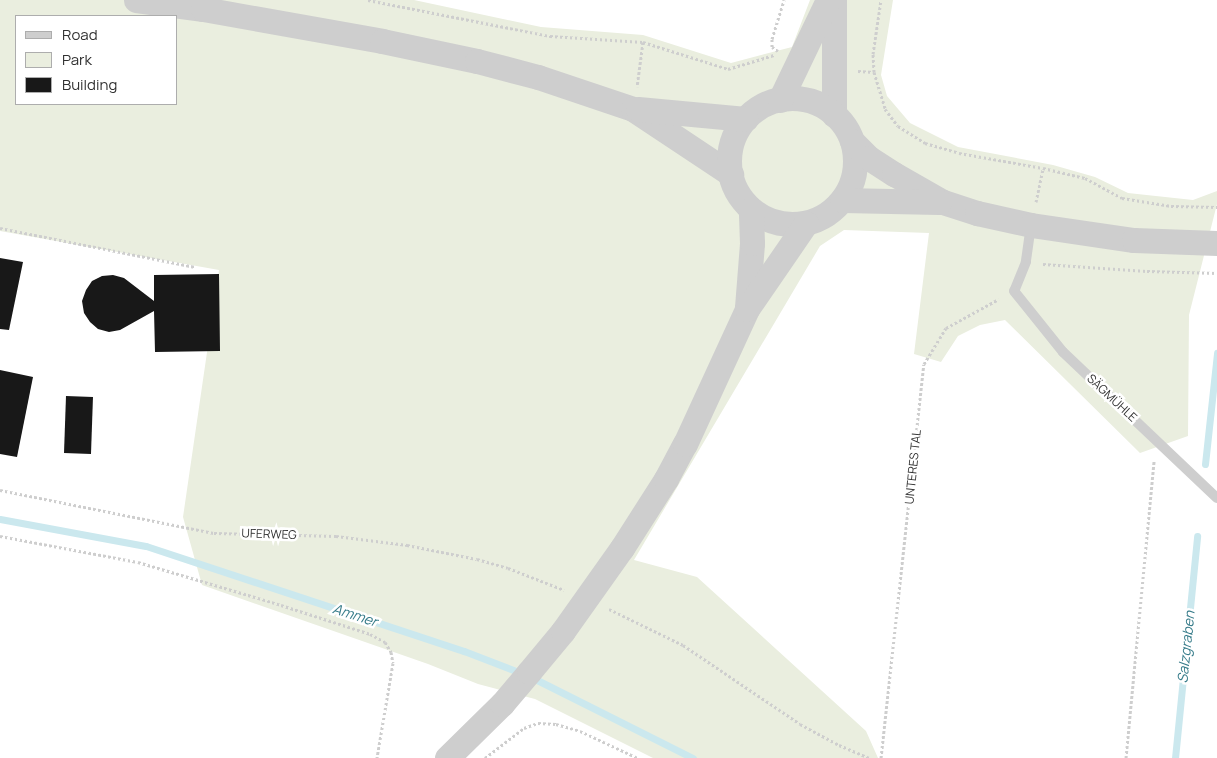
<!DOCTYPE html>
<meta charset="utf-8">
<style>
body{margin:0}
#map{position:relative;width:1217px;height:758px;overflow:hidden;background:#fff;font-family:Manrope,sans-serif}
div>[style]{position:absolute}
.green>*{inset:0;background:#eaeedf}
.stream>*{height:7px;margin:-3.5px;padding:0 3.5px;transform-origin:3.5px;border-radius:3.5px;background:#cbe8ee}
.building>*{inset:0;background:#181818;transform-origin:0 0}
.path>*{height:3px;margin-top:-1.5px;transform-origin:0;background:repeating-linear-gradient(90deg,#cecece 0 2.5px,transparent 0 5px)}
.service>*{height:10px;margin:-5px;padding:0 5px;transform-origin:5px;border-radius:5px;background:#cecece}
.tertiary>*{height:25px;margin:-12.5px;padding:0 12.5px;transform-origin:12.5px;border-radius:12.5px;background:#cecece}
.tertiary>.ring{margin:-12.5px;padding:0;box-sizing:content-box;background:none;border:25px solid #cecece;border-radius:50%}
span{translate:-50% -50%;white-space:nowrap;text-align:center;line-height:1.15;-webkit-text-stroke:5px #fff;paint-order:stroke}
.street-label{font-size:12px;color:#313131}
.water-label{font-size:14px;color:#377c8a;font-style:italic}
.legend{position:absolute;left:15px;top:15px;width:162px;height:90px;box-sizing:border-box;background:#fff;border:1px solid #adadad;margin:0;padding:6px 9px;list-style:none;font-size:15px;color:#313131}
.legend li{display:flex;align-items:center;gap:10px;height:25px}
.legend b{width:25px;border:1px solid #adadad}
</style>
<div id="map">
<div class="green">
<i style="clip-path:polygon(evenodd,0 0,414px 0,541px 27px,643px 35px,731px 63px,792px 47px,810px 0,893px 0,881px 75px,887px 96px,910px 123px,958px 147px,1053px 165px,1095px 177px,1128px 193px,1193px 200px,1217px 191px,1217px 204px,1189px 315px,1188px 436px,1140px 453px,1005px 320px,980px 325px,958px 336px,941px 362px,914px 354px,929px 233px,844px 230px,820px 246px,634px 560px,697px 577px,866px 731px,878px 758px,653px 758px,535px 699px,478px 684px,428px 664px,202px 585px,183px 517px,219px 270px,0 231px,0 0,16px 16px,176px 16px,176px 104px,16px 104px,16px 16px)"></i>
</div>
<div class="stream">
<i style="left:1205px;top:464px;width:112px;rotate:-83.8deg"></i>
<i style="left:0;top:519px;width:148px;rotate:10.5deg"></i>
<i style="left:146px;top:546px;width:335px;rotate:18.3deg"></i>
<i style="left:464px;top:651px;width:61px;rotate:21.1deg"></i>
<i style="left:531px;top:677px;width:181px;rotate:26.6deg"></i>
<i style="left:1175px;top:758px;width:223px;rotate:-84.3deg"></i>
</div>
<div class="building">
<i style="clip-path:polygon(0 258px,23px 262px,9px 330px,0 329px)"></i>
<i style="clip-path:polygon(219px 274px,220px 351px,155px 352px,154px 311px,120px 330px,109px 332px,98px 329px,90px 322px,84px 313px,82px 301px,86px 290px,92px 281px,102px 276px,113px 275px,124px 278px,154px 301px,154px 275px)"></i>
<i style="clip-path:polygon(0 370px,33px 377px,17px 457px,0 454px)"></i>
<i style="left:66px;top:396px;width:27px;height:57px;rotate:2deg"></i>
</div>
<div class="path">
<i style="left:368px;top:0;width:186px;rotate:11.2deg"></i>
<i style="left:550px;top:36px;width:93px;rotate:3.7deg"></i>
<i style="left:643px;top:42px;width:45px;rotate:97.6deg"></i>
<i style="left:643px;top:42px;width:89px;rotate:17.6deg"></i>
<i style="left:728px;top:69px;width:48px;rotate:-16.9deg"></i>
<i style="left:778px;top:51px;width:7px;rotate:-146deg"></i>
<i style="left:772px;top:47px;width:8px;rotate:-90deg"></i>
<i style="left:772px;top:39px;width:41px;rotate:-72.9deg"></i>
<i style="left:858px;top:71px;width:16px;rotate:4deg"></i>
<i style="left:874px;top:72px;width:39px;rotate:73deg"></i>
<i style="left:885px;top:109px;width:21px;rotate:53deg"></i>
<i style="left:898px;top:126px;width:32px;rotate:32deg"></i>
<i style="left:925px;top:143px;width:35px;rotate:16deg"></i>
<i style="left:959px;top:153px;width:85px;rotate:10.1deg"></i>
<i style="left:874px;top:72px;width:18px;rotate:-93deg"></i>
<i style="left:873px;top:54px;width:55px;rotate:-81.6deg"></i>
<i style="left:1036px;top:202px;width:35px;rotate:-78deg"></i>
<i style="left:1043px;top:168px;width:43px;rotate:13.4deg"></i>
<i style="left:1085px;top:178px;width:42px;rotate:28.4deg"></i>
<i style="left:1122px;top:198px;width:50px;rotate:9.3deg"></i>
<i style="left:1171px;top:206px;width:46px;rotate:1.2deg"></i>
<i style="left:0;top:228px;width:199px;rotate:11.3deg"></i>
<i style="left:1043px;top:264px;width:104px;rotate:3.9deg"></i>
<i style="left:1147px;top:271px;width:70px;rotate:1.6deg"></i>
<i style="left:0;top:490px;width:218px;rotate:11.4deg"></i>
<i style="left:214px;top:533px;width:122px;rotate:1.4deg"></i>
<i style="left:336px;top:536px;width:72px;rotate:7.2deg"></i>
<i style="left:407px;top:545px;width:71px;rotate:11.3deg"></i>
<i style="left:477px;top:559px;width:32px;rotate:16deg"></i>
<i style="left:508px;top:568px;width:60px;rotate:21.4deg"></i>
<i style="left:0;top:536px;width:140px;rotate:10.7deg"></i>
<i style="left:138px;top:562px;width:149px;rotate:16.7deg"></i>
<i style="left:281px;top:605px;width:94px;rotate:18deg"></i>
<i style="left:370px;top:634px;width:17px;rotate:28deg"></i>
<i style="left:385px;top:642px;width:12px;rotate:59deg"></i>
<i style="left:391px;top:652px;width:11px;rotate:80deg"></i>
<i style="left:393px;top:663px;width:96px;rotate:99.6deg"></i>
<i style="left:609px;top:609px;width:82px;rotate:25.9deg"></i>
<i style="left:683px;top:645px;width:141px;rotate:34deg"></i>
<i style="left:800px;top:724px;width:44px;rotate:28.3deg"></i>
<i style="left:839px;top:745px;width:34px;rotate:23deg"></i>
<i style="left:485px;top:758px;width:49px;rotate:-37.6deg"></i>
<i style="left:524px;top:728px;width:15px;rotate:-20deg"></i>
<i style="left:538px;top:723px;width:18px;rotate:3deg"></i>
<i style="left:556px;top:724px;width:25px;rotate:16deg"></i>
<i style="left:580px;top:731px;width:64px;rotate:25deg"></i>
<i style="left:881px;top:758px;width:396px;rotate:-83.8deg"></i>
<i style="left:924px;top:364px;width:42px;rotate:-58.6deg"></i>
<i style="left:946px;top:328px;width:60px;rotate:-28.7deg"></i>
<i style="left:1126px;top:758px;width:299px;rotate:-84.6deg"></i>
</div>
<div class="service">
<i style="left:1031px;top:225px;width:37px;rotate:98deg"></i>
<i style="left:1026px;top:262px;width:31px;rotate:112deg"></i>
<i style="left:1014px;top:291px;width:78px;rotate:51.2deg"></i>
<i style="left:1063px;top:352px;width:212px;rotate:43.5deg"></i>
</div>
<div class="tertiary">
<i style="left:136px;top:0;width:68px;rotate:7.7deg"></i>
<i style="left:203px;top:9px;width:182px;rotate:10.1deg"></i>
<i style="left:382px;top:41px;width:97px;rotate:11.9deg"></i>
<i style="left:477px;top:61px;width:63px;rotate:14.7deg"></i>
<i style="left:538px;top:77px;width:100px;rotate:18.6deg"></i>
<i style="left:633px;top:109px;width:118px;rotate:33.6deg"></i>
<i style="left:834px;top:0;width:115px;rotate:90deg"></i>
<i class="ring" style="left:729px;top:98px;width:101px;height:101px"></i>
<i style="left:780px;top:100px;width:111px;rotate:-64.4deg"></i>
<i style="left:638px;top:109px;width:108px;rotate:5.3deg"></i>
<i style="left:852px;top:141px;width:24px;rotate:45deg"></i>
<i style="left:869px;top:158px;width:30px;rotate:33deg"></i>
<i style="left:894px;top:174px;width:56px;rotate:29.7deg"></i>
<i style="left:943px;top:202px;width:36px;rotate:18deg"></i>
<i style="left:977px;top:213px;width:55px;rotate:12.5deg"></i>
<i style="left:1031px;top:225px;width:104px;rotate:8.3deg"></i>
<i style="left:1134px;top:240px;width:83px;rotate:2.1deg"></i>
<i style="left:842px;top:200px;width:97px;rotate:1.2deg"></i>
<i style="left:747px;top:307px;width:64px;rotate:-85.5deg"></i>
<i style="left:752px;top:243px;width:34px;rotate:-92deg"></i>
<i style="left:447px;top:758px;width:77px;rotate:-44.5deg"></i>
<i style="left:502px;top:704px;width:42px;rotate:-49.8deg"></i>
<i style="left:529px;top:672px;width:53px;rotate:-50.3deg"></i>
<i style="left:563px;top:631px;width:102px;rotate:-54.6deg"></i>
<i style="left:622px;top:548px;width:82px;rotate:-57.5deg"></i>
<i style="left:666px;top:479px;width:40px;rotate:-62deg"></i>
<i style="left:685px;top:444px;width:149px;rotate:-65.3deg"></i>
<i style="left:747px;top:309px;width:104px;rotate:-55.5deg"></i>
</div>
<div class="street-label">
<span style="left:1112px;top:398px;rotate:43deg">SÄGMÜHLE</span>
<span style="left:913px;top:467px;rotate:-84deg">UNTERES TAL</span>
<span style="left:269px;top:534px;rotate:2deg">UFERWEG</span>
</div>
<div class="water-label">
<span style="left:355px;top:615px;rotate:18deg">Ammer</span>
<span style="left:1186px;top:647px;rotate:-84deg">Salzgraben</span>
</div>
<ul class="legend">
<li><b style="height:6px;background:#cecece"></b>Road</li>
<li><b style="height:14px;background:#eaeedf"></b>Park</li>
<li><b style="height:14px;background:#181818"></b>Building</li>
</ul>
</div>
